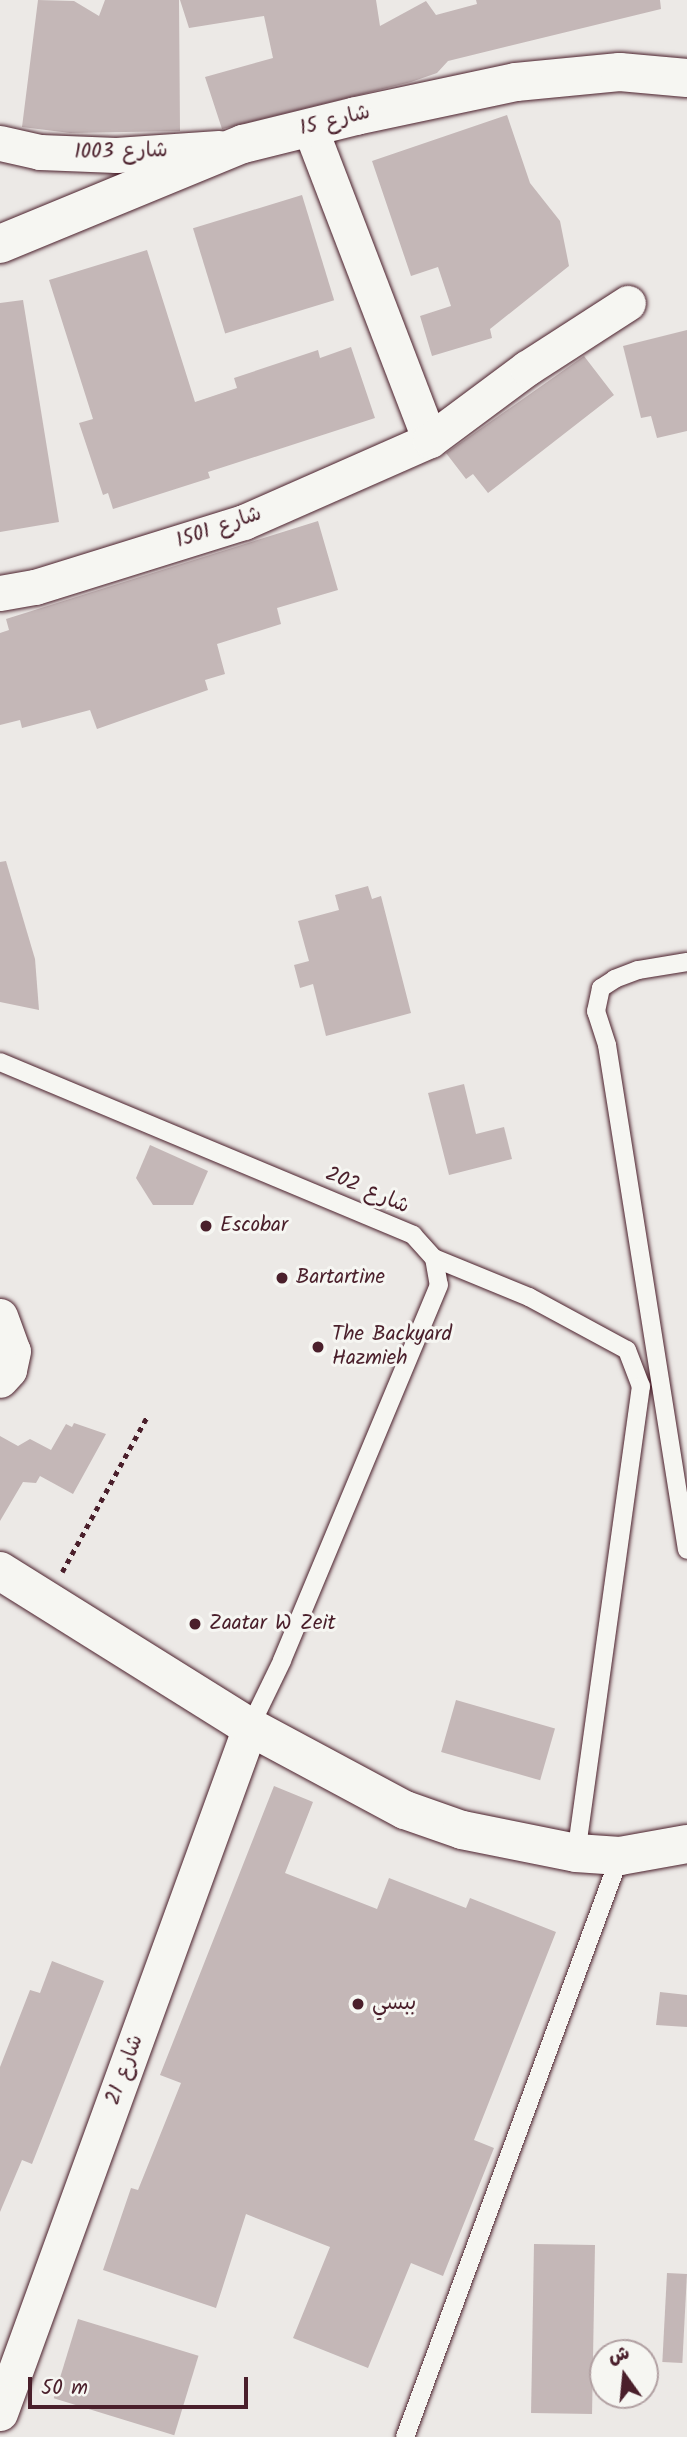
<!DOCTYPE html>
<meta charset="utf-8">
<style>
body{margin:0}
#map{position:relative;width:687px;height:2437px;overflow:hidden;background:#ece9e6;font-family:Kalam,"Playpen Sans Arabic",sans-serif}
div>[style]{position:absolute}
.building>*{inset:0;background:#c4b7b7;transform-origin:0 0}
.path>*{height:4.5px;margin-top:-2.25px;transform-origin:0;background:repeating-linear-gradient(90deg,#4a1f2b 0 5px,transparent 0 10px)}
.roads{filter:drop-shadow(0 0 2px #4a1f2b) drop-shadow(0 0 2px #4a1f2b)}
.lane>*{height:18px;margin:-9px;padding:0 9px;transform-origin:9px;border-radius:9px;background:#f6f6f2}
.street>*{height:35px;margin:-17.5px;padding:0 17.5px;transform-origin:17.5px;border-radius:17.5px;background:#f6f6f2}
.secondary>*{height:38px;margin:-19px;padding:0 19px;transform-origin:19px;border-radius:19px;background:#f6f6f2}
.dots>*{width:19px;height:19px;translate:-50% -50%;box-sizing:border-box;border:4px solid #f6f6f2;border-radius:50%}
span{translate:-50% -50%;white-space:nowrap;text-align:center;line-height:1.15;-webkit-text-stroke:6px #f6f6f2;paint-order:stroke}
.street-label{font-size:21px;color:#4a1f2b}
.poi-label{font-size:21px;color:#4a1f2b}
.left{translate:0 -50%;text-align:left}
.north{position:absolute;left:589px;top:2339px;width:70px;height:70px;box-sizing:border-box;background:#f6f6f2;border:2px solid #b1a0a2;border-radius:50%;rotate:345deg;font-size:19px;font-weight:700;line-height:28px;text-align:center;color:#4a1f2b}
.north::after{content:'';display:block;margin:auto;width:24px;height:32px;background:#4a1f2b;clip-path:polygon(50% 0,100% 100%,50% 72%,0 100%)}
.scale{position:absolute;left:28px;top:2377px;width:220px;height:32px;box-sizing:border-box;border:4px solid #4a1f2b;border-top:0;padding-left:9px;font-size:21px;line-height:24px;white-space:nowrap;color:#4a1f2b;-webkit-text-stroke:5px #f6f6f2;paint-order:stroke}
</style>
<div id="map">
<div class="building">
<i style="clip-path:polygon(38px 0,74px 1px,99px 16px,105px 0,179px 0,180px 131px,70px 133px,22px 127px)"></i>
<i style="clip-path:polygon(180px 0,376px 0,380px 26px,426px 1px,436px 15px,477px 4px,476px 0,660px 0,661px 9px,448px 61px,437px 73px,411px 82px,222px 129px,205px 77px,273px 58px,264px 16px,189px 28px)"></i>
<i style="clip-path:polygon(507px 115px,530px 183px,560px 221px,569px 266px,490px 329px,492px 338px,432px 356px,420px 316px,451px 306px,438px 267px,411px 276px,372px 161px)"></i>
<i style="left:302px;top:195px;width:110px;height:114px;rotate:73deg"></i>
<i style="clip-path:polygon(147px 250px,195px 402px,237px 388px,234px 378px,318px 350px,320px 358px,351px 347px,375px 418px,208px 472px,210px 478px,113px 509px,108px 493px,103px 495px,79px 423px,93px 419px,49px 280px)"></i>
<i style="clip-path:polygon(23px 300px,59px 522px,0 532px,0 303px)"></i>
<i style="clip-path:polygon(687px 330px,687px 431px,657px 438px,651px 416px,641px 418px,623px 346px)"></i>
<i style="clip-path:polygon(584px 356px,614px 395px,488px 493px,473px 474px,466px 479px,446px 453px)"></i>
<i style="clip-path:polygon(318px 521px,338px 590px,277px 608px,281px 624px,217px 644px,225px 674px,205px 680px,208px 690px,97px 729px,90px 710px,22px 728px,20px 720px,0 725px,0 633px,9px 630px,6px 619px)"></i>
<i style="clip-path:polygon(6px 861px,35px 959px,39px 1010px,0 1002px,0 862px)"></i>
<i style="clip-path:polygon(368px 886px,372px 899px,381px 896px,411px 1013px,326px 1036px,313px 984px,300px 988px,294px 965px,309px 961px,298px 921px,339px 910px,335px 895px)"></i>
<i style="clip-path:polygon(464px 1084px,476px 1134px,504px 1127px,512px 1159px,449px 1175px,428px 1093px)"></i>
<i style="clip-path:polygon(150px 1145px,208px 1171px,193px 1205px,153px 1205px,136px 1178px)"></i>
<i style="clip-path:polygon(74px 1423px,106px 1434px,73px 1494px,40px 1476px,36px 1483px,23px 1482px,0 1521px,0 1436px,18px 1446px,30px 1439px,51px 1450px,66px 1424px,72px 1427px)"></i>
<i style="left:456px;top:1700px;width:103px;height:54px;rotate:16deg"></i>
<i style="clip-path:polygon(274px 1786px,313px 1802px,285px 1873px,377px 1909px,389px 1878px,466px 1908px,470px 1898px,556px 1932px,474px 2140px,494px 2148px,443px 2276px,411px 2263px,368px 2368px,293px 2338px,330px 2247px,246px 2214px,216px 2308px,103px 2270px,131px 2188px,138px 2190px,181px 2083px,160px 2075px)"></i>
<i style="clip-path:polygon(52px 1961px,104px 1981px,32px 2164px,22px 2160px,0 2212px,0 2067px,30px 1990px,40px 1993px)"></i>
<i style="clip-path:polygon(660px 1992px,687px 1995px,687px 2027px,656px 2025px)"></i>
<i style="left:534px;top:2244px;width:61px;height:169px;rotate:1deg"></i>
<i style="left:667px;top:2273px;width:20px;height:89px;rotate:3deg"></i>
<i style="left:78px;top:2319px;width:126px;height:83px;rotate:17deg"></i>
</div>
<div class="path">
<i style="left:62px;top:1572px;width:179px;rotate:-61.3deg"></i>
</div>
<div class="roads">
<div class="lane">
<i style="left:687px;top:962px;width:50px;rotate:170.7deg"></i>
<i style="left:638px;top:970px;width:25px;rotate:159deg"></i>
<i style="left:615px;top:979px;width:17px;rotate:147deg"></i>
<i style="left:601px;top:988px;width:24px;rotate:102deg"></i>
<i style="left:596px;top:1011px;width:36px;rotate:72deg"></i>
<i style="left:607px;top:1045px;width:511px;rotate:81deg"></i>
<i style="left:0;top:1062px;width:448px;rotate:22.7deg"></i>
<i style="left:413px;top:1235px;width:31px;rotate:48deg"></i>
<i style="left:434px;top:1258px;width:27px;rotate:80deg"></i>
<i style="left:439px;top:1285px;width:407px;rotate:112.7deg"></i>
<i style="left:282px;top:1661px;width:73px;rotate:115.9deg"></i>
<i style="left:434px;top:1258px;width:103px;rotate:22.3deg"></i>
<i style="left:529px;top:1297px;width:111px;rotate:28.4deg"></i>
<i style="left:627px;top:1350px;width:39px;rotate:69deg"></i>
<i style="left:641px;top:1386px;width:472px;rotate:97.9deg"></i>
<i style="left:405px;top:2437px;width:620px;rotate:-69.69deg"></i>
</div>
<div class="street">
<i style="left:310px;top:128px;width:334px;rotate:69deg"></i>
<i style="left:0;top:143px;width:41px;rotate:12.7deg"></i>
<i style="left:40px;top:152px;width:76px;rotate:2.3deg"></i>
<i style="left:116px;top:155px;width:103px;rotate:-3.9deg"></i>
<i style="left:0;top:593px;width:36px;rotate:-10deg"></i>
<i style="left:35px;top:587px;width:219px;rotate:-17.3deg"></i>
<i style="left:244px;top:522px;width:203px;rotate:-23.8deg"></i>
<i style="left:430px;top:440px;width:121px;rotate:-36.6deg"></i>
<i style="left:527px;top:368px;width:120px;rotate:-32.8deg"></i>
<i style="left:0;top:1316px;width:37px;rotate:70deg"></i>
<i style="left:13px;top:1351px;width:19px;rotate:102deg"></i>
<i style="left:9px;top:1370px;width:13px;rotate:132deg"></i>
<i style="left:0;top:2413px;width:730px;rotate:-69.98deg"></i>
</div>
<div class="secondary">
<i style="left:0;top:244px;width:263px;rotate:-22.4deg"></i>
<i style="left:243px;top:144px;width:116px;rotate:-13.9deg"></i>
<i style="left:356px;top:116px;width:164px;rotate:-12deg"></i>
<i style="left:516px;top:82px;width:104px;rotate:-5.5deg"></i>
<i style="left:620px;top:72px;width:67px;rotate:5.1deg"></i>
<i style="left:0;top:1571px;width:295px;rotate:32deg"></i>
<i style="left:250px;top:1727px;width:176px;rotate:28.2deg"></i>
<i style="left:405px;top:1810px;width:60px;rotate:19.3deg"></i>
<i style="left:462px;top:1830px;width:116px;rotate:11.4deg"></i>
<i style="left:576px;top:1853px;width:44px;rotate:3.9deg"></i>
<i style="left:620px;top:1856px;width:68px;rotate:-10.2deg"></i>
</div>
</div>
<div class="dots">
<i style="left:206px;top:1226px;background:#4a1f2b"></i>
<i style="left:282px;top:1278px;background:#4a1f2b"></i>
<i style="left:318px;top:1347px;background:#4a1f2b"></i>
<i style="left:195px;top:1624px;background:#4a1f2b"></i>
<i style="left:358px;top:2004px;background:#4a1f2b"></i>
</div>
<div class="street-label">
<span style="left:335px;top:121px;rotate:-14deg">شارع 15</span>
<span style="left:121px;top:152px;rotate:-1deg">شارع 1003</span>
<span style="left:219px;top:528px;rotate:-19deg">شارع 1501</span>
<span style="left:367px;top:1191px;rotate:23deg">شارع 202</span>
<span style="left:125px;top:2070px;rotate:-70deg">شارع 21</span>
</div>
<div class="poi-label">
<span class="left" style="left:220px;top:1226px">Escobar</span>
<span class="left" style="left:296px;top:1278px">Bartartine</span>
<span class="left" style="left:332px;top:1347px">The Backyard<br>Hazmieh</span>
<span class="left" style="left:209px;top:1624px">Zaatar W Zeit</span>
<span class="left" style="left:372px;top:2004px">ببسي</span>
</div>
<div class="north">ش</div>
<div class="scale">50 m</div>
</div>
